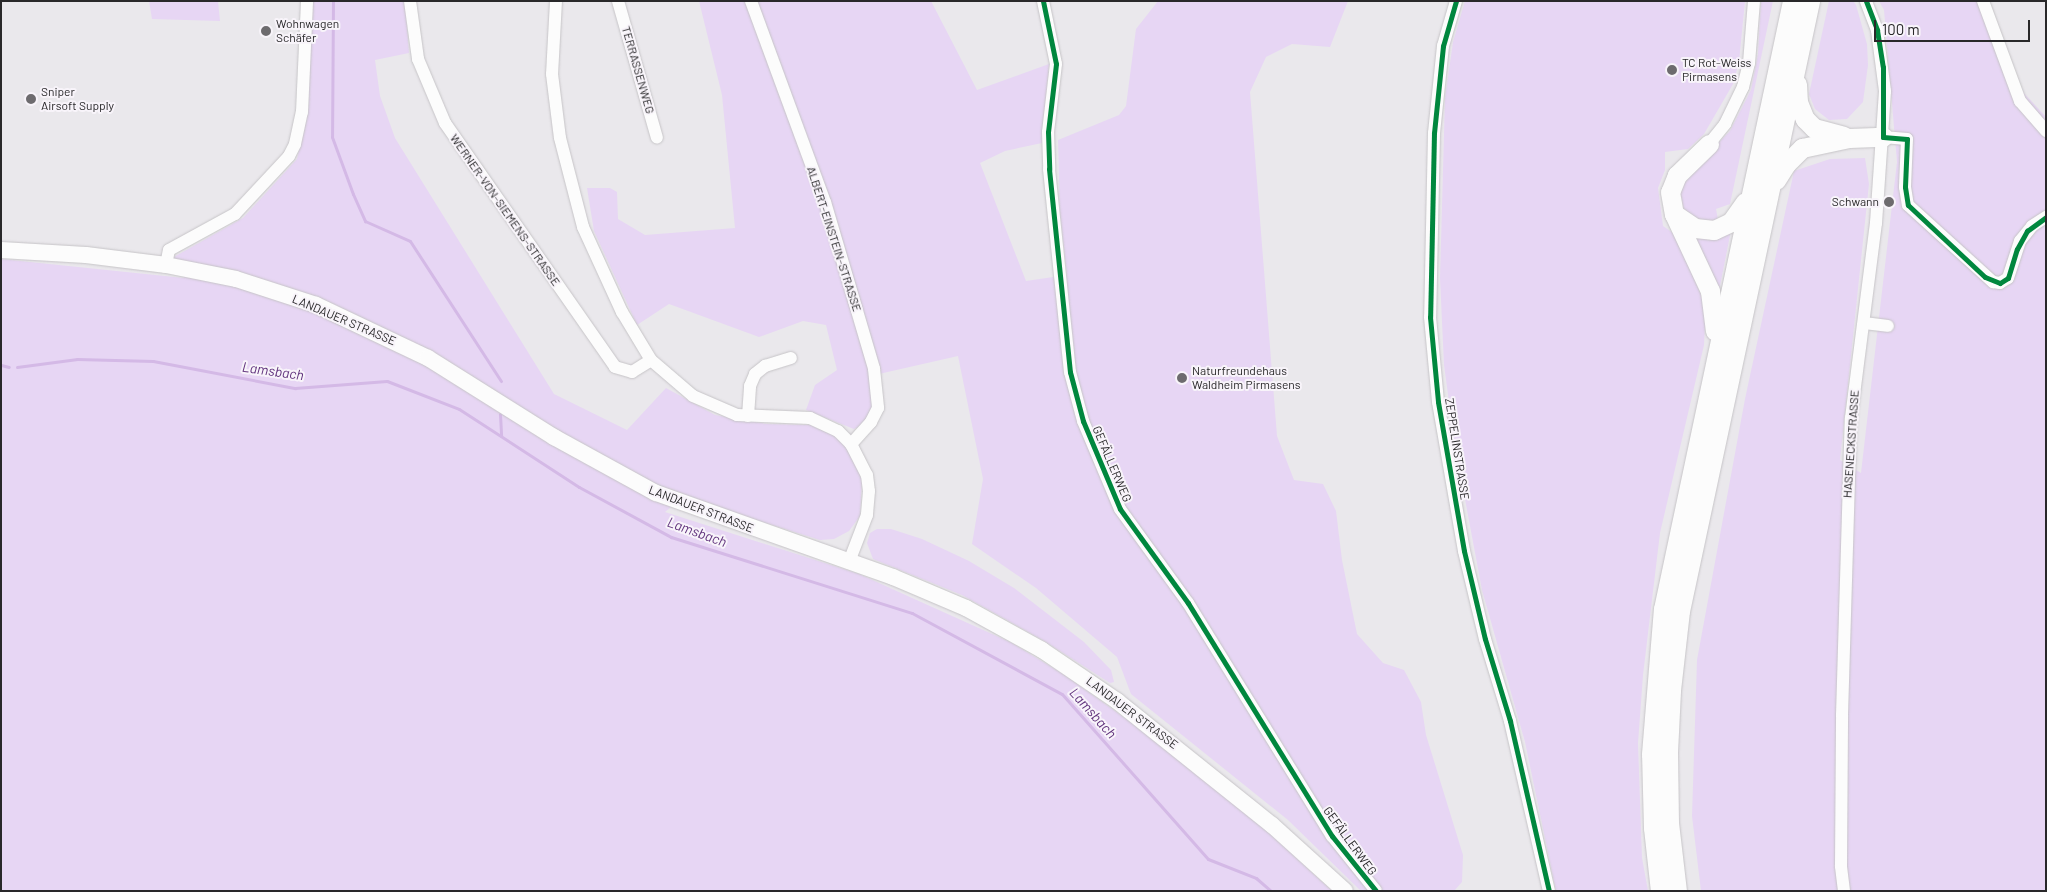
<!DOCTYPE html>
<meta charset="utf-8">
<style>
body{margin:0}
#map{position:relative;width:2047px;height:892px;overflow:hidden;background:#eae8ec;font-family:Barlow,sans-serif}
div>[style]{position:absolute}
.green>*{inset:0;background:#e7d6f4}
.stream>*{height:3px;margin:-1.5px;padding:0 1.5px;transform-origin:1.5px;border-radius:1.5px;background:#d4b9e6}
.roads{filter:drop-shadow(0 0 1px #c6c4c7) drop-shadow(0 0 1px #c6c4c7)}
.minor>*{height:12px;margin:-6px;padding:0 6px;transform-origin:6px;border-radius:6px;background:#fcfcfc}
.major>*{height:16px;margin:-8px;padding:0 8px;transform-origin:8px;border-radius:8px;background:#fcfcfc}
.highway>*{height:19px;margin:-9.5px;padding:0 9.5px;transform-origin:9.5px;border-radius:9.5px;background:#fcfcfc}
.cycleway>*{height:5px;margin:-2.5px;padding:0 2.5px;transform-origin:2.5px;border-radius:2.5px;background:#00873e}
.dots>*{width:14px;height:14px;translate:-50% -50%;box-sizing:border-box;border:2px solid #f8f4fa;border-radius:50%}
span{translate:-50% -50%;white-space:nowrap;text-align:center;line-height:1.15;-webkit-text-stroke:4px #f8f4fa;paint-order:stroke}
.poi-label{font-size:12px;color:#29282a}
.left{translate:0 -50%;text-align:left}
.right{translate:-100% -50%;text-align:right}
.street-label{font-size:12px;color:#29282a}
.water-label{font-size:14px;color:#60327c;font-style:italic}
.frame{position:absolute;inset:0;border:2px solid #29282a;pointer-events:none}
.scale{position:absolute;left:1874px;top:20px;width:156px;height:22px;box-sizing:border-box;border:2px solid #29282a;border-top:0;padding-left:6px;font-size:15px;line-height:18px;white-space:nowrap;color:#29282a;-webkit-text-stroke:4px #f8f4fa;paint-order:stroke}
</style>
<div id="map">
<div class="green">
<i style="clip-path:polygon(149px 1px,218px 1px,220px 21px,152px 19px)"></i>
<i style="clip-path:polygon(311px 1px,405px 1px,409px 53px,375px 60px,380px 96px,395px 138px,554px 394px,627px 430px,666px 388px,715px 415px,767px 424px,811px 425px,833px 435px,846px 446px,857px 465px,862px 482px,860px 516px,849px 531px,834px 539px,820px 540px,683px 497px,665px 512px,859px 574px,1012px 643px,1066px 676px,1154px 739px,1252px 817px,1332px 891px,1px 891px,1px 259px,184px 278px,174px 257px,243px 218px,297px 159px,308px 112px)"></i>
<i style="clip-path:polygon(699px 1px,931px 1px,977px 90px,1049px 64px,1042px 143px,1005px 151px,980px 163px,1026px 281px,1067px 275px,1060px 213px,1058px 140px,1119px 115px,1126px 106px,1136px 29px,1158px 1px,1348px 1px,1330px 47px,1292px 44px,1266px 57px,1250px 92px,1277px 436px,1294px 480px,1323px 484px,1336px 511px,1342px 560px,1357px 634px,1383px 663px,1404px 670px,1421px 702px,1426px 735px,1463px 855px,1462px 882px,1454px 891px,1361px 891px,1288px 820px,1131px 694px,1117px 657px,1036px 588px,972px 544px,983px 479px,958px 356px,870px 376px,874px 409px,864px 424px,854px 429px,806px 410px,815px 385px,837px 370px,826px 325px,803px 321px,759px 337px,669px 304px,637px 325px,594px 231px,587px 188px,610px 188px,617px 192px,618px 219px,645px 235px,735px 228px,722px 95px)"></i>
<i style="clip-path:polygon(1465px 1px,1745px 1px,1739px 62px,1733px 84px,1704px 134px,1688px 149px,1665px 152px,1665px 170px,1658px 188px,1663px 226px,1676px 235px,1706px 307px,1704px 345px,1660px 533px,1643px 675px,1638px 743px,1642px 858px,1648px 891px,1556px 891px,1525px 742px,1482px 590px,1455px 446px,1444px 365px,1440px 278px,1445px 98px,1453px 42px)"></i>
<i style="clip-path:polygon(1761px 1px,1773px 1px,1730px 204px,1716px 209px,1718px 220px,1697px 222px,1684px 210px,1680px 191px,1686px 176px,1730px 131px,1751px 90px,1758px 54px)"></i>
<i style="clip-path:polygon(1829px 1px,1853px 1px,1856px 5px,1867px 44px,1868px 65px,1863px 102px,1847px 119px,1829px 120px,1815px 109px,1809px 94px)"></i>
<i style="clip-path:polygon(1879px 1px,1981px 1px,2011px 79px,2046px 117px,2046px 891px,1701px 891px,1692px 816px,1697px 660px,1745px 399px,1794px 171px,1830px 159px,1865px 158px,1869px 184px,1840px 460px,1861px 473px,1897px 162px,1884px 10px)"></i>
<i style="clip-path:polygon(1731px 230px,1718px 296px,1691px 236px)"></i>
<i style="clip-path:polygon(877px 529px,891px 529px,922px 539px,969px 561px,1014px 588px,1084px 642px,1111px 670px,1114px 682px,1110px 683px,1046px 642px,962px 595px,873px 559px,867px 543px,870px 533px)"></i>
</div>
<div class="stream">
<i style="left:333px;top:1px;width:136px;rotate:90.4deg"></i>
<i style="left:332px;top:137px;width:61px;rotate:69.8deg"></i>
<i style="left:353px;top:194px;width:30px;rotate:66deg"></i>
<i style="left:365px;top:221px;width:49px;rotate:24deg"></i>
<i style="left:410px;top:241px;width:167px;rotate:57deg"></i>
<i style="left:1px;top:365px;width:8px;rotate:14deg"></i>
<i style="left:17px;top:367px;width:61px;rotate:-7.6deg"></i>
<i style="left:77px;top:359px;width:76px;rotate:1.5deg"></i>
<i style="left:153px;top:361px;width:145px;rotate:10.8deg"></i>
<i style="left:295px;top:388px;width:92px;rotate:-4.4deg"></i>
<i style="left:387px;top:381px;width:77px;rotate:21.3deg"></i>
<i style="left:459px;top:409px;width:143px;rotate:33deg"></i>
<i style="left:579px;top:487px;width:105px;rotate:28.5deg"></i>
<i style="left:671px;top:537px;width:253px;rotate:17.5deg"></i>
<i style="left:912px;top:613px;width:170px;rotate:28.4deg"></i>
<i style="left:1062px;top:694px;width:220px;rotate:48.5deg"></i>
<i style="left:1208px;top:859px;width:52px;rotate:21.6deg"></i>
<i style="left:1256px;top:878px;width:20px;rotate:41deg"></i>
<i style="left:500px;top:414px;width:22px;rotate:87deg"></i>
</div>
<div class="roads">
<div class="minor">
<i style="left:410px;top:1px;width:59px;rotate:82.1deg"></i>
<i style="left:418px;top:59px;width:69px;rotate:67.1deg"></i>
<i style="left:445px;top:123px;width:297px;rotate:55.1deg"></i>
<i style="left:615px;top:367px;width:18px;rotate:16deg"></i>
<i style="left:632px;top:372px;width:22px;rotate:-32deg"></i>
<i style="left:556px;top:1px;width:73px;rotate:93.1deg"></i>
<i style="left:552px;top:74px;width:64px;rotate:82.9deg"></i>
<i style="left:560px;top:138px;width:92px;rotate:75.5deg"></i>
<i style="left:583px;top:227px;width:94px;rotate:65.4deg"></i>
<i style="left:622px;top:312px;width:56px;rotate:58.9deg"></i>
<i style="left:651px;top:360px;width:55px;rotate:40.6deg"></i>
<i style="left:693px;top:396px;width:48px;rotate:23.4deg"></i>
<i style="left:737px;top:415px;width:73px;rotate:2.4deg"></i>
<i style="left:810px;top:418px;width:31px;rotate:25deg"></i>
<i style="left:838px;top:431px;width:18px;rotate:45deg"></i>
<i style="left:851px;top:444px;width:35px;rotate:63deg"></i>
<i style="left:867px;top:475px;width:16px;rotate:83deg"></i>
<i style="left:869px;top:491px;width:24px;rotate:95deg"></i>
<i style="left:867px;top:515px;width:50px;rotate:111deg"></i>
<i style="left:618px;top:1px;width:142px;rotate:74.1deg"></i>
<i style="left:751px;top:1px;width:214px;rotate:69.8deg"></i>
<i style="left:825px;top:202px;width:174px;rotate:73.6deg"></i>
<i style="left:874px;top:369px;width:39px;rotate:84deg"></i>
<i style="left:878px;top:408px;width:16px;rotate:117deg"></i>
<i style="left:871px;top:422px;width:30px;rotate:132deg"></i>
<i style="left:1043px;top:1px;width:64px;rotate:78.3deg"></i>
<i style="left:1056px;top:64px;width:68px;rotate:96.7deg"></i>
<i style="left:1048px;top:132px;width:37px;rotate:88deg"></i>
<i style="left:1049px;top:169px;width:204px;rotate:84.1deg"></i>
<i style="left:1070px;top:372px;width:51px;rotate:75.1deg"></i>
<i style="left:1083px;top:421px;width:95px;rotate:67.2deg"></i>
<i style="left:1120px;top:509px;width:116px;rotate:54.1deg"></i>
<i style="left:1188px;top:603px;width:274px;rotate:58.3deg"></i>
<i style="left:1332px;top:836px;width:70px;rotate:51.3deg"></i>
<i style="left:1456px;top:1px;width:47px;rotate:106.1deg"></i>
<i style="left:1443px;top:46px;width:87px;rotate:95.9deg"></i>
<i style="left:1434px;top:133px;width:184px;rotate:91.2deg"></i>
<i style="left:1430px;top:317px;width:85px;rotate:84.6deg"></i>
<i style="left:1438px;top:402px;width:151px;rotate:80.1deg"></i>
<i style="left:1464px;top:551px;width:90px;rotate:76.6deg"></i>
<i style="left:1485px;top:639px;width:86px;rotate:73deg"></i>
<i style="left:1510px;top:721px;width:174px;rotate:77.1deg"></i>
<i style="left:1983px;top:1px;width:107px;rotate:69.7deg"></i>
<i style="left:2020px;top:101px;width:40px;rotate:49deg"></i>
<i style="left:1883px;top:137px;width:24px;rotate:5deg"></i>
<i style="left:1907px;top:139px;width:48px;rotate:92.4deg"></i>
<i style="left:1905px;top:187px;width:18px;rotate:81deg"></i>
<i style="left:1908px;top:205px;width:115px;rotate:42.2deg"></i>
<i style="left:1993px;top:282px;width:7px;rotate:8deg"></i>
<i style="left:2000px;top:283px;width:9px;rotate:-32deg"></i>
<i style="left:2008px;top:278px;width:39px;rotate:-72deg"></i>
<i style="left:2020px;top:241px;width:19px;rotate:-51deg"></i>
<i style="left:2032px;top:226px;width:17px;rotate:-33deg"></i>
<i style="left:1709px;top:144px;width:26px;rotate:-51deg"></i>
<i style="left:1725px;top:124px;width:41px;rotate:-64.1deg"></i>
<i style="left:1743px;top:87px;width:25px;rotate:-76deg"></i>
<i style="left:1749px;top:63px;width:62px;rotate:-85.4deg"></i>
<i style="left:166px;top:265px;width:15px;rotate:-79deg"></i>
<i style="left:169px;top:250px;width:75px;rotate:-28.6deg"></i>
<i style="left:235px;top:214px;width:79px;rotate:-47deg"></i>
<i style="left:289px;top:156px;width:13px;rotate:-63deg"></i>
<i style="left:295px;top:144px;width:33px;rotate:-78deg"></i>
<i style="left:302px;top:112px;width:111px;rotate:-87.4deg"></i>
<i style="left:1864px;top:323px;width:24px;rotate:7deg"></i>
<i style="left:748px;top:416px;width:30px;rotate:-86deg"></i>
<i style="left:750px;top:386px;width:13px;rotate:-67deg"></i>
<i style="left:755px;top:374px;width:13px;rotate:-39deg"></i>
<i style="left:765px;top:366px;width:27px;rotate:-17deg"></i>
<i style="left:1844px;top:891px;width:25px;rotate:-97deg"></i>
<i style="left:1841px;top:866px;width:151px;rotate:-89.6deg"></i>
<i style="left:1842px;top:715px;width:297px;rotate:-88.3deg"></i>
<i style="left:1851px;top:418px;width:197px;rotate:-82.7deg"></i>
<i style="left:1876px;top:223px;width:132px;rotate:-86.1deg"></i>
<i style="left:1885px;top:91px;width:62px;rotate:-97.5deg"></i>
<i style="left:1877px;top:30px;width:31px;rotate:-111deg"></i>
</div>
<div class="major">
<i style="left:1px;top:250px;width:85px;rotate:3.4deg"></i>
<i style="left:86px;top:255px;width:81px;rotate:7.1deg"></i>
<i style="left:166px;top:265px;width:71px;rotate:11.3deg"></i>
<i style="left:236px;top:279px;width:84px;rotate:18deg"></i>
<i style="left:316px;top:305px;width:124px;rotate:25.3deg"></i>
<i style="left:428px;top:358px;width:149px;rotate:32.1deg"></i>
<i style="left:554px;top:437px;width:116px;rotate:28.8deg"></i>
<i style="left:656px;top:493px;width:251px;rotate:19.5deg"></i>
<i style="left:893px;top:577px;width:79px;rotate:23deg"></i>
<i style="left:966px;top:608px;width:87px;rotate:28.9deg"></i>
<i style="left:1042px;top:650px;width:91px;rotate:34.2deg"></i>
<i style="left:1117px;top:701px;width:198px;rotate:38.7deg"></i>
<i style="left:1272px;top:825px;width:98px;rotate:42.1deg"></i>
</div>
<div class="highway">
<i style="left:1797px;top:84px;width:18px;rotate:87deg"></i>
<i style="left:1798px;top:102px;width:18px;rotate:68deg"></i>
<i style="left:1805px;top:119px;width:13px;rotate:45deg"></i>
<i style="left:1814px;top:128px;width:30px;rotate:15deg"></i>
<i style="left:1709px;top:144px;width:45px;rotate:135.9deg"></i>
<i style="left:1677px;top:175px;width:18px;rotate:112deg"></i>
<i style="left:1670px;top:192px;width:22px;rotate:80deg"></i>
<i style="left:1674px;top:214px;width:85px;rotate:64.9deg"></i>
<i style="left:1710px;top:291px;width:40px;rotate:82.9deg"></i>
<i style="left:1776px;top:180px;width:19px;rotate:-58deg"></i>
<i style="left:1786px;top:164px;width:23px;rotate:-45deg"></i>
<i style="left:1802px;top:148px;width:48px;rotate:-12deg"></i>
<i style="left:1849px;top:138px;width:34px;rotate:-2deg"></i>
<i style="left:1674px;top:214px;width:25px;rotate:34deg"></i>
<i style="left:1695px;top:228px;width:19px;rotate:6deg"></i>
<i style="left:1714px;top:230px;width:19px;rotate:-25deg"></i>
<i style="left:1731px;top:222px;width:24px;rotate:-55deg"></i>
<i style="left:1660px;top:891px;width:63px;rotate:-96.3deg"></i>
<i style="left:1653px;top:828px;width:74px;rotate:-91.5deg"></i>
<i style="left:1651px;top:754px;width:145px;rotate:-85.3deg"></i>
<i style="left:1663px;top:609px;width:622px;rotate:-78.02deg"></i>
<i style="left:1677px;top:891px;width:68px;rotate:-96.7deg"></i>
<i style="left:1669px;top:823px;width:71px;rotate:-90.8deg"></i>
<i style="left:1668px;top:752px;width:62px;rotate:-87.2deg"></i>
<i style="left:1671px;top:690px;width:80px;rotate:-83.5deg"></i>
<i style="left:1680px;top:611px;width:624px;rotate:-77.97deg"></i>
</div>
</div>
<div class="cycleway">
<i style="left:1043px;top:1px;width:64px;rotate:78.3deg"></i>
<i style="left:1056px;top:64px;width:68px;rotate:96.7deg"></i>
<i style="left:1048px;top:132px;width:37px;rotate:88deg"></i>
<i style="left:1049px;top:169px;width:204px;rotate:84.1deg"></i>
<i style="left:1070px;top:372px;width:51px;rotate:75.1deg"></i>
<i style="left:1083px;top:421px;width:95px;rotate:67.2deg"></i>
<i style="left:1120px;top:509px;width:116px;rotate:54.1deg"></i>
<i style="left:1188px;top:603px;width:274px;rotate:58.3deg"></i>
<i style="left:1332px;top:836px;width:70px;rotate:51.3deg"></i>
<i style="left:1456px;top:1px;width:47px;rotate:106.1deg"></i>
<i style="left:1443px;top:46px;width:87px;rotate:95.9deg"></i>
<i style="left:1434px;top:133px;width:184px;rotate:91.2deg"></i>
<i style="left:1430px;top:317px;width:85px;rotate:84.6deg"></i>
<i style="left:1438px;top:402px;width:151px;rotate:80.1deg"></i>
<i style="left:1464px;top:551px;width:90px;rotate:76.6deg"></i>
<i style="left:1485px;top:639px;width:86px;rotate:73deg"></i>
<i style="left:1510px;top:721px;width:174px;rotate:77.1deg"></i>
<i style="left:1866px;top:1px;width:31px;rotate:69deg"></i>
<i style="left:1877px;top:30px;width:37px;rotate:81deg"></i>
<i style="left:1883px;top:67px;width:70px;rotate:90deg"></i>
<i style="left:1883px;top:137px;width:24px;rotate:5deg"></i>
<i style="left:1907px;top:139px;width:48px;rotate:92.4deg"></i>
<i style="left:1905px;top:187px;width:18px;rotate:81deg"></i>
<i style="left:1908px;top:205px;width:105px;rotate:43.1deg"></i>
<i style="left:1985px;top:277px;width:16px;rotate:22deg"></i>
<i style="left:2000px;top:283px;width:9px;rotate:-32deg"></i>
<i style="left:2008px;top:278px;width:30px;rotate:-73deg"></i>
<i style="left:2017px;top:249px;width:21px;rotate:-61deg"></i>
<i style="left:2027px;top:231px;width:24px;rotate:-36deg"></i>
</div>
<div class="dots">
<i style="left:266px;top:31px;background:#6d6b6e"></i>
<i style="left:1672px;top:70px;background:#6d6b6e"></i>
<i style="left:31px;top:99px;background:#6d6b6e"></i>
<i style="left:1889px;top:202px;background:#6d6b6e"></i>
<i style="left:1182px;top:378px;background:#6d6b6e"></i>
</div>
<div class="poi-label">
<span class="left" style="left:276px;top:31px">Wohnwagen<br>Schäfer</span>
<span class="left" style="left:1682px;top:70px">TC Rot-Weiss<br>Pirmasens</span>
<span class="left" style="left:41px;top:99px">Sniper<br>Airsoft Supply</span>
<span class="right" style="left:1879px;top:202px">Schwann</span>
<span class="left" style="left:1192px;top:378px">Naturfreundehaus<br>Waldheim Pirmasens</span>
</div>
<div class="street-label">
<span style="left:638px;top:70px;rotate:74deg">TERRASSENWEG</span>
<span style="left:505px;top:210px;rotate:55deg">WERNER-VON-SIEMENS-STRASSE</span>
<span style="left:834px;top:239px;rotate:72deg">ALBERT-EINSTEIN-STRASSE</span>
<span style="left:344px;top:320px;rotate:23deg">LANDAUER STRASSE</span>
<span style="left:1851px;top:444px;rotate:-86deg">HASENECKSTRASSE</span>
<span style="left:1457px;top:449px;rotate:81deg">ZEPPELINSTRASSE</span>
<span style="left:1112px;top:464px;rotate:67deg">GEFÄLLERWEG</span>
<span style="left:701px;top:509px;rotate:21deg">LANDAUER STRASSE</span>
<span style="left:1132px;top:713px;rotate:37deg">LANDAUER STRASSE</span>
<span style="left:1350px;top:841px;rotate:54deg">GEFÄLLERWEG</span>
</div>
<div class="water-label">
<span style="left:273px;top:371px;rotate:8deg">Lamsbach</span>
<span style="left:697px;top:532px;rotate:20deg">Lamsbach</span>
<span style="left:1093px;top:713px;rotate:48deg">Lamsbach</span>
</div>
<div class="frame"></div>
<div class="scale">100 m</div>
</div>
